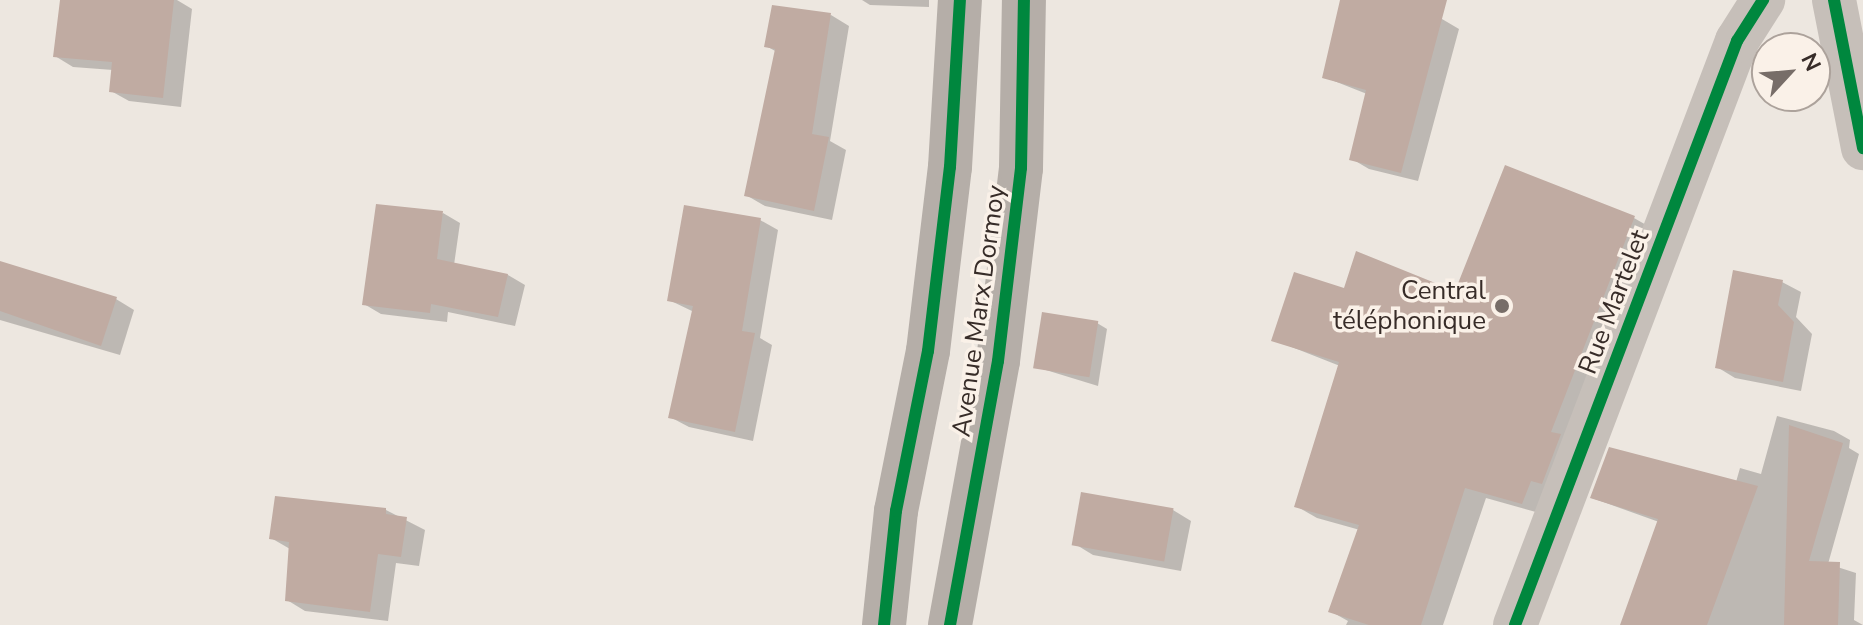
<!DOCTYPE html>
<meta charset="utf-8">
<style>
body{margin:0}
#map{position:relative;width:1863px;height:625px;overflow:hidden;background:#ede7e0;font-family:"Nunito Sans",sans-serif}
div>[style]{position:absolute}
.shadow>*{inset:0;background:#0003}
.building>*{inset:0;background:#c0aba2;transform-origin:0 0}
.minor>*{height:44px;margin:-22px;padding:0 22px;transform-origin:22px;border-radius:22px;background:#c6bfb9}
.primary>*{height:44px;margin:-22px;padding:0 22px;transform-origin:22px;border-radius:22px;background:#b5aea8}
.cycleway>*{height:12px;margin:-6px;padding:0 6px;transform-origin:6px;border-radius:6px;background:#00873e}
.dots>*{width:22px;height:22px;translate:-50% -50%;box-sizing:border-box;border:4px solid #faf1e8;border-radius:50%}
span{translate:-50% -50%;white-space:nowrap;text-align:center;line-height:1.15;-webkit-text-stroke:7px #faf1e8;paint-order:stroke}
.poi-label{font-size:26px;color:#372c28}
.right{translate:-100% -50%;text-align:right}
.street-label{font-size:26px;color:#372c28}
.north{position:absolute;left:1751px;top:32px;width:80px;height:80px;box-sizing:border-box;background:#faf1e8;border:2px solid #aca29b;border-radius:50%;rotate:64deg;font-size:22px;font-weight:700;line-height:32px;text-align:center;color:#372c28}
.north::after{content:'';display:block;margin:auto;width:28px;height:36px;background:#776d68;clip-path:polygon(50% 0,100% 100%,50% 72%,0 100%)}
</style>
<div id="map">
<div class="shadow">
<i style="clip-path:polygon(62px 0,177px 0,192px 9px,181px 107px,129px 101px,111px 91px,113px 70px,73px 67px,55px 56px)"></i>
<i style="clip-path:polygon(862px 0,929px 0,929px 7px,870px 5px)"></i>
<i style="clip-path:polygon(1342px 0,1442px 19px,1459px 29px,1418px 181px,1369px 169px,1352px 159px,1367px 94px,1324px 77px)"></i>
<i style="clip-path:polygon(831px 15px,849px 26px,830px 141px,846px 150px,832px 220px,765px 206px,746px 195px,777px 52px,766px 46px)"></i>
<i style="clip-path:polygon(443px 213px,460px 223px,454px 265px,508px 275px,525px 285px,515px 326px,448px 312px,447px 322px,381px 314px,364px 304px)"></i>
<i style="clip-path:polygon(1634px 218px,1655px 230px,1543px 514px,1486px 498px,1443px 625px,1346px 625px,1348px 621px,1330px 611px,1360px 530px,1317px 518px,1296px 506px,1340px 366px,1274px 340px,1346px 290px,1456px 294px)"></i>
<i style="clip-path:polygon(760px 220px,778px 230px,760px 338px,772px 345px,753px 441px,689px 427px,670px 417px,694px 312px,669px 300px)"></i>
<i style="clip-path:polygon(0 263px,116px 299px,134px 310px,120px 355px,0 320px)"></i>
<i style="clip-path:polygon(1782px 282px,1801px 292px,1796px 317px,1812px 334px,1801px 391px,1735px 378px,1717px 367px)"></i>
<i style="clip-path:polygon(1097px 323px,1107px 329px,1098px 386px,1036px 367px)"></i>
<i style="clip-path:polygon(1777px 416px,1834px 431px,1850px 440px,1849px 448px,1859px 454px,1828px 564px,1856px 573px,1854px 620px,1863px 625px,1622px 625px,1659px 522px,1592px 498px,1736px 482px,1740px 468px,1761px 474px)"></i>
<i style="clip-path:polygon(386px 510px,425px 530px,419px 566px,396px 563px,388px 621px,305px 611px,287px 600px,290px 549px,271px 538px)"></i>
<i style="clip-path:polygon(1173px 510px,1191px 521px,1181px 571px,1093px 555px,1075px 544px)"></i>
</div>
<div class="building">
<i style="clip-path:polygon(60px 0,174px 0,163px 98px,109px 92px,112px 62px,53px 57px)"></i>
<i style="clip-path:polygon(1340px 0,1447px 0,1401px 173px,1349px 160px,1366px 90px,1322px 78px)"></i>
<i style="clip-path:polygon(772px 5px,831px 13px,812px 134px,829px 137px,814px 211px,744px 196px,775px 49px,764px 47px)"></i>
<i style="clip-path:polygon(1505px 165px,1635px 216px,1551px 432px,1561px 434px,1542px 484px,1531px 481px,1522px 504px,1465px 488px,1421px 625px,1369px 625px,1328px 612px,1359px 525px,1294px 507px,1339px 362px,1271px 341px,1294px 272px,1344px 288px,1356px 251px,1455px 291px)"></i>
<i style="clip-path:polygon(376px 204px,443px 211px,437px 259px,508px 274px,498px 317px,431px 304px,430px 313px,362px 305px)"></i>
<i style="clip-path:polygon(684px 205px,761px 218px,742px 331px,755px 333px,735px 432px,668px 418px,693px 306px,667px 301px)"></i>
<i style="clip-path:polygon(0 261px,117px 297px,101px 346px,0 311px)"></i>
<i style="clip-path:polygon(1733px 270px,1783px 280px,1778px 305px,1794px 322px,1783px 382px,1715px 368px)"></i>
<i style="left:1042px;top:312px;width:57px;height:57px;rotate:9deg"></i>
<i style="clip-path:polygon(1789px 425px,1843px 443px,1809px 561px,1840px 562px,1838px 625px,1784px 625px)"></i>
<i style="clip-path:polygon(1609px 447px,1758px 486px,1707px 625px,1620px 625px,1658px 519px,1590px 498px)"></i>
<i style="left:1081px;top:492px;width:94px;height:54px;rotate:10deg"></i>
<i style="clip-path:polygon(275px 496px,386px 508px,386px 514px,407px 517px,401px 557px,378px 554px,370px 612px,285px 601px,289px 542px,269px 539px)"></i>
</div>
<div class="minor">
<i style="left:1834px;top:0;width:151px;rotate:78.9deg"></i>
<i style="left:1515px;top:625px;width:625px;rotate:-69.19deg"></i>
<i style="left:1737px;top:41px;width:49px;rotate:-57.6deg"></i>
</div>
<div class="primary">
<i style="left:884px;top:625px;width:115px;rotate:-84deg"></i>
<i style="left:896px;top:511px;width:163px;rotate:-78.7deg"></i>
<i style="left:928px;top:351px;width:185px;rotate:-83.2deg"></i>
<i style="left:950px;top:167px;width:167px;rotate:-86.6deg"></i>
<i style="left:950px;top:625px;width:268px;rotate:-79.7deg"></i>
<i style="left:998px;top:361px;width:194px;rotate:-83.2deg"></i>
<i style="left:1021px;top:168px;width:168px;rotate:-89deg"></i>
</div>
<div class="cycleway">
<i style="left:1834px;top:0;width:151px;rotate:78.9deg"></i>
<i style="left:884px;top:625px;width:115px;rotate:-84deg"></i>
<i style="left:896px;top:511px;width:163px;rotate:-78.7deg"></i>
<i style="left:928px;top:351px;width:185px;rotate:-83.2deg"></i>
<i style="left:950px;top:167px;width:167px;rotate:-86.6deg"></i>
<i style="left:950px;top:625px;width:268px;rotate:-79.7deg"></i>
<i style="left:998px;top:361px;width:194px;rotate:-83.2deg"></i>
<i style="left:1021px;top:168px;width:168px;rotate:-89deg"></i>
<i style="left:1515px;top:625px;width:625px;rotate:-69.19deg"></i>
<i style="left:1737px;top:41px;width:49px;rotate:-57.6deg"></i>
</div>
<div class="dots">
<i style="left:1502px;top:306px;background:#776d68"></i>
</div>
<div class="poi-label">
<span class="right" style="left:1486px;top:306px">Central<br>téléphonique</span>
</div>
<div class="street-label">
<span style="left:1614px;top:302px;rotate:-69deg">Rue Martelet</span>
<span style="left:979px;top:311px;rotate:-82deg">Avenue Marx Dormoy</span>
</div>
<div class="north">N</div>
</div>
